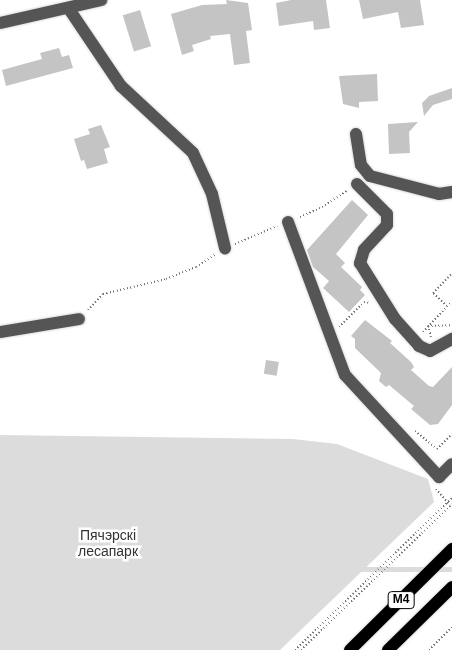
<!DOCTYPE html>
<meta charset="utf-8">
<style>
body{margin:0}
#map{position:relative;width:452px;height:650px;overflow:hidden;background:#fff;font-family:Arial,sans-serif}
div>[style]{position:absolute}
.green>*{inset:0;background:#dcdcdc;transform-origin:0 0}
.building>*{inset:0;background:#c4c4c4;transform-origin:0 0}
.path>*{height:2px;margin-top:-1px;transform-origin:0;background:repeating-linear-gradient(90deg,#777 0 1px,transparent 0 3.5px)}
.roads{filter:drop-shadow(0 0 1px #dbdbdb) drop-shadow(0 0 1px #dbdbdb)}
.minor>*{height:12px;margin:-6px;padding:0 6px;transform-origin:6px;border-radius:6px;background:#555}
.major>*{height:12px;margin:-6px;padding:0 6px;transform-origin:6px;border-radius:6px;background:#000}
span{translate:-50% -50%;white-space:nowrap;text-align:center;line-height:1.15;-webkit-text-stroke:5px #fff;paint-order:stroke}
.shield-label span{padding:1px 4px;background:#fff;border:1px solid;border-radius:4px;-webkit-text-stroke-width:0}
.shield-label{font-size:12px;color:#000;font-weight:700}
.park-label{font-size:14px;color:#333}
</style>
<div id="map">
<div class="green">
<i style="clip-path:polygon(0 435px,293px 439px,337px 444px,428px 479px,434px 502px,280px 650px,0 650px)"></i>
<i style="left:452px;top:567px;width:5px;height:118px;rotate:90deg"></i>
</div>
<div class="building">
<i style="clip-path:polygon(226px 0,248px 3px,252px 30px,246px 31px,250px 63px,234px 65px,230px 34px,210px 36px,211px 39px,192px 45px,194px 51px,182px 55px,171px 14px,202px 5px,227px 4px)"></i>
<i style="clip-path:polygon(291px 0,326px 0,330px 28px,314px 30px,313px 21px,279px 26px,276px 3px)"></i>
<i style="clip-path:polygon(359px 0,420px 0,424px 25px,401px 28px,398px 12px,363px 19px)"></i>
<i style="left:140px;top:10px;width:38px;height:18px;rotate:73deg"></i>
<i style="clip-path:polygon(59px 48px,62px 57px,69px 55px,73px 68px,6px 86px,2px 70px,42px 59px,40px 53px)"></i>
<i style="clip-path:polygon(377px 74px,378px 101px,359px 102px,359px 108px,343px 104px,339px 76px)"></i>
<i style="clip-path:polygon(452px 88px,452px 99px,433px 105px,424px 116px,422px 103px,429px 96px)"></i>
<i style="clip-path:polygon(418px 122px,409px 132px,410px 153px,389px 154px,388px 124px)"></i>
<i style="clip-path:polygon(101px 125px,110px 147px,104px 149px,108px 163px,87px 169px,84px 160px,81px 161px,74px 139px,90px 134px,88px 129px)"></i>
<i style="clip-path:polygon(352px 200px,368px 215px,336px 254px,345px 263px,341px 267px,362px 287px,360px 290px,365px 295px,349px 312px,323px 288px,329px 281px,313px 267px,307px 250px)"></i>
<i style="clip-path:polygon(365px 320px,392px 341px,390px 343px,411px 362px,414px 367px,411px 370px,429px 386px,433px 387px,452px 367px,452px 405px,438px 424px,430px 425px,411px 409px,414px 406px,389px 385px,386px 387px,379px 381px,381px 373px,355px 348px,355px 339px,351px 336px)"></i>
<i style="left:266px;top:360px;width:13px;height:14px;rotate:9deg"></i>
</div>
<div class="path">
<i style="left:300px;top:217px;width:24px;rotate:-24deg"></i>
<i style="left:322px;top:207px;width:31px;rotate:-33deg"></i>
<i style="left:235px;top:244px;width:46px;rotate:-23.2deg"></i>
<i style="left:447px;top:306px;width:19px;rotate:-137deg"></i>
<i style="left:433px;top:293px;width:28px;rotate:-46deg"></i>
<i style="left:88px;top:310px;width:22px;rotate:-47deg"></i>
<i style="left:103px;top:294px;width:65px;rotate:-13.4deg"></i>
<i style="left:166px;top:279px;width:32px;rotate:-22deg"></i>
<i style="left:196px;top:267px;width:24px;rotate:-33deg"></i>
<i style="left:339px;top:327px;width:35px;rotate:-45deg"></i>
<i style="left:364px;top:302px;width:7px;rotate:8deg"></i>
<i style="left:423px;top:332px;width:42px;rotate:-46.9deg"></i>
<i style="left:431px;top:337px;width:11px;rotate:-105deg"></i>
<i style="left:428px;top:326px;width:24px;rotate:-2deg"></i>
<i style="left:415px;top:431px;width:28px;rotate:39deg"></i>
<i style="left:437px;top:449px;width:21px;rotate:-45deg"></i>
<i style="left:436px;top:489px;width:21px;rotate:49deg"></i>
<i style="left:295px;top:650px;width:219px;rotate:-44.1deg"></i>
<i style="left:301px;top:650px;width:210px;rotate:-44deg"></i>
<i style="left:429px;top:650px;width:33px;rotate:-45deg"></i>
</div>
<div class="roads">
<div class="minor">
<i style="left:69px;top:9px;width:93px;rotate:56deg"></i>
<i style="left:121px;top:86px;width:98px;rotate:42.9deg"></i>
<i style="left:193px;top:153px;width:45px;rotate:65.1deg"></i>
<i style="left:212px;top:194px;width:56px;rotate:76.5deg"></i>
<i style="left:0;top:23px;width:104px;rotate:-12.8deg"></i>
<i style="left:356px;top:134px;width:31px;rotate:81deg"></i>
<i style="left:361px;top:165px;width:14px;rotate:51deg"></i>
<i style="left:370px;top:176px;width:71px;rotate:14.6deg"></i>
<i style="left:439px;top:194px;width:13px;rotate:-9deg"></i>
<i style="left:357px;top:184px;width:42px;rotate:45deg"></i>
<i style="left:387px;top:214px;width:11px;rotate:90deg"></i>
<i style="left:387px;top:225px;width:34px;rotate:133deg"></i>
<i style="left:364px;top:250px;width:14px;rotate:107deg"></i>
<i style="left:360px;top:263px;width:66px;rotate:58deg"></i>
<i style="left:395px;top:319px;width:36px;rotate:48deg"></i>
<i style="left:419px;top:346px;width:12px;rotate:24deg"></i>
<i style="left:430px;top:351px;width:25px;rotate:-29deg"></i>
<i style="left:288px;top:222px;width:163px;rotate:69.6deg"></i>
<i style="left:345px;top:375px;width:139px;rotate:47.3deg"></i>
<i style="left:439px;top:477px;width:18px;rotate:-45deg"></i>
<i style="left:0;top:332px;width:80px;rotate:-9.3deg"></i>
</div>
<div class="major">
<i style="left:350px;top:650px;width:144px;rotate:-44.7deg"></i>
<i style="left:388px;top:650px;width:90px;rotate:-44.5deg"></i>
</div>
</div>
<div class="shield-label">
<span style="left:401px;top:600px">М4</span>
</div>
<div class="park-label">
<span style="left:108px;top:543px">Пячэрскі<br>лесапарк</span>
</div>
</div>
